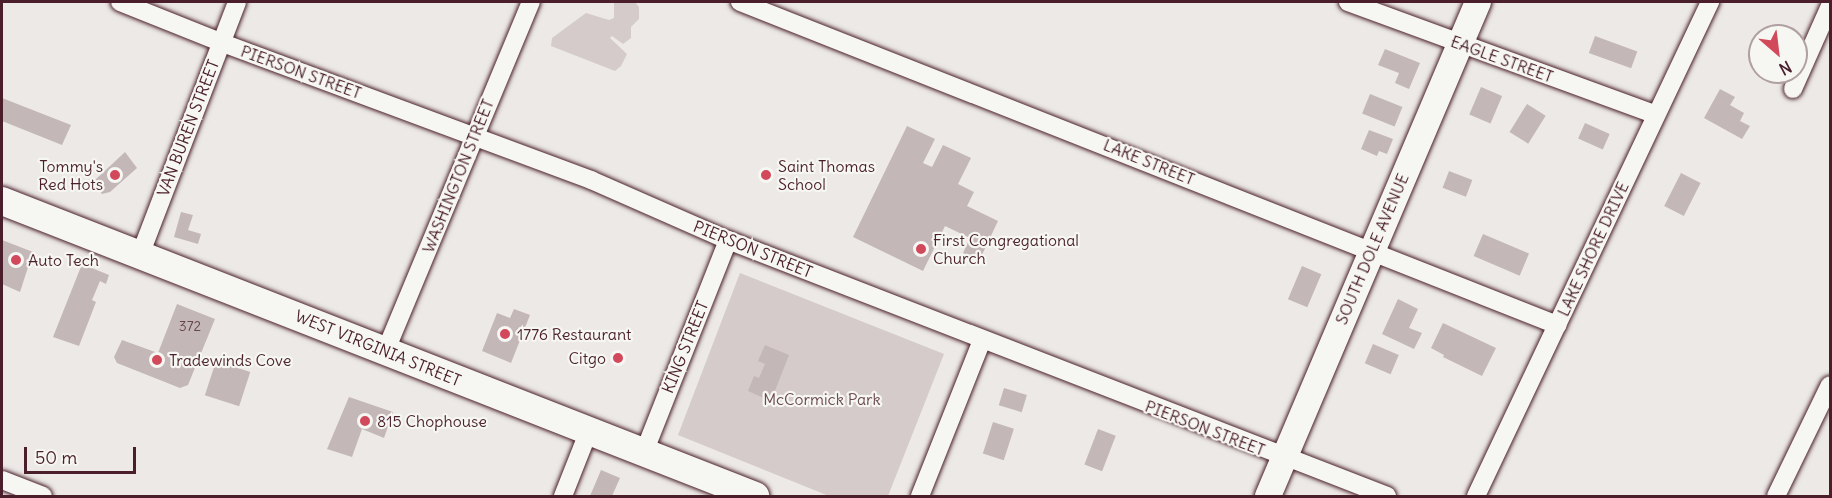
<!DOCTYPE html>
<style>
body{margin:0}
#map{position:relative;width:1832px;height:498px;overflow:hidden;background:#ece9e6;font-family:Delius,sans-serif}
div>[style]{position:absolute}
.green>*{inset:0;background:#d4cbca}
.building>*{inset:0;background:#c4b7b7;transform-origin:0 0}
.roads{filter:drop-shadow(0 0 2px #4a1f2b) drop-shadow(0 0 2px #4a1f2b)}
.street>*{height:18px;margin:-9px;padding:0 9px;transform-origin:9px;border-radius:9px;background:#f6f6f2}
.secondary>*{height:26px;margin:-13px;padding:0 13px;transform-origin:13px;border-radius:13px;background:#f6f6f2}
.primary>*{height:28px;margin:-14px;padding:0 14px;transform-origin:14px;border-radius:14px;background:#f6f6f2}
.dots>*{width:16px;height:16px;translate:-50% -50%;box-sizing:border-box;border:3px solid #f6f6f2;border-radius:50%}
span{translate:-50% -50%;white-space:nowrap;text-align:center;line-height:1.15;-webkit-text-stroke:4.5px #f6f6f2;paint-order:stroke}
.number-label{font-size:14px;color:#68454e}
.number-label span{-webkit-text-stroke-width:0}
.street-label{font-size:16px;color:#4a1f2b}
.poi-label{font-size:16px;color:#4a1f2b}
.right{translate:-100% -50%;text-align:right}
.left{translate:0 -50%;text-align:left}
.park-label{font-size:16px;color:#6c4a53}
.frame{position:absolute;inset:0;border:3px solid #4a1f2b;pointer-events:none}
.north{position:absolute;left:1748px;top:24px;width:60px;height:60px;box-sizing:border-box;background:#f6f6f2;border:2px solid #b1a0a2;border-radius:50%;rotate:152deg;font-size:16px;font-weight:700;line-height:24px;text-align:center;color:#4a1f2b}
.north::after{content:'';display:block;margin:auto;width:21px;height:27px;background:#d1495b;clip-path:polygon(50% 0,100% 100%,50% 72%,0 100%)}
.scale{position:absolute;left:24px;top:447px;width:112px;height:27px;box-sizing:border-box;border:3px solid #4a1f2b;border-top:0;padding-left:8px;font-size:18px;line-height:21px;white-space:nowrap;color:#4a1f2b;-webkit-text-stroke:4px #f6f6f2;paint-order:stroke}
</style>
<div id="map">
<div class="green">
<i style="clip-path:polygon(635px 2px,639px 7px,639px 19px,631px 27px,631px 38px,623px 44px,612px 36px,610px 38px,627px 54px,621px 66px,615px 71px,551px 46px,552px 38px,586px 13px,609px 20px,614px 18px,614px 3px)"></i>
<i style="clip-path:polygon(740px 273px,944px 354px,888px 496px,829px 496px,678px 435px)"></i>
</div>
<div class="building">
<i style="left:1595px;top:36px;width:45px;height:18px;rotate:20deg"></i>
<i style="clip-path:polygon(1385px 49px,1420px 63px,1409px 89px,1395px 83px,1399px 73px,1378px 65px)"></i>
<i style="left:1481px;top:87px;width:23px;height:30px;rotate:23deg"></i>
<i style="clip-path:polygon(1720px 89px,1735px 97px,1730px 105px,1744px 113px,1740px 121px,1750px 126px,1742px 139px,1704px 118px)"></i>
<i style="left:1370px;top:94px;width:35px;height:21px;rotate:22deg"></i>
<i style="clip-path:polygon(2px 98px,71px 125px,62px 145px,2px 121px)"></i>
<i style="left:1527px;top:104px;width:22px;height:33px;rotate:32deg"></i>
<i style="left:1585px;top:123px;width:27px;height:17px;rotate:24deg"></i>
<i style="clip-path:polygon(907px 126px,935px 139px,923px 163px,932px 167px,943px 145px,971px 158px,958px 184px,974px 192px,967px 206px,998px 221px,979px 261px,963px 253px,970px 238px,945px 226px,923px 271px,853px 237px)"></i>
<i style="clip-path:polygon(1369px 130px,1393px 139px,1387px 154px,1379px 151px,1377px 156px,1361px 149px)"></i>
<i style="clip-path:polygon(125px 152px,137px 168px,110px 192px,102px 194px,94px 181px)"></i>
<i style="left:1449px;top:171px;width:25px;height:18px;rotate:21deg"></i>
<i style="left:1681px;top:173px;width:22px;height:37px;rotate:27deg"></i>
<i style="clip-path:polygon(181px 212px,193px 215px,188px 230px,201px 234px,198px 244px,174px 237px)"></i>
<i style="left:1483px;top:234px;width:50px;height:24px;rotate:23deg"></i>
<i style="clip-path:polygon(2px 240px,33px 252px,20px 292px,2px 284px)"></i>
<i style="clip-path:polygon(82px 264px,109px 275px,106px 284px,100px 281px,92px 300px,96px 302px,79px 346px,53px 337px)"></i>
<i style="left:1302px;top:266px;width:21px;height:36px;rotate:23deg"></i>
<i style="clip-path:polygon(1398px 299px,1418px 309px,1409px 328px,1422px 333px,1414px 349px,1382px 334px)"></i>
<i style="clip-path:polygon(177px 304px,215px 319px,188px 385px,180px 388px,117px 363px,114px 357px,122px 340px,158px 353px)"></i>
<i style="clip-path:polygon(514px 309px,530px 315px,511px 363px,482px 351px,497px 313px,510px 318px)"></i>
<i style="clip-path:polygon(1443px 323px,1496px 348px,1482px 376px,1443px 357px,1444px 355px,1431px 348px)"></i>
<i style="left:1373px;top:344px;width:28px;height:21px;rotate:23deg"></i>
<i style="clip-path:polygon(765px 345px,789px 355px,771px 401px,748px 391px,754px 376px,759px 378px,765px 364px,758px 361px)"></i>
<i style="left:216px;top:361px;width:36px;height:36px;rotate:18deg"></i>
<i style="left:1004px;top:388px;width:24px;height:18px;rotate:17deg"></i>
<i style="clip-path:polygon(349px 397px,393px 412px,384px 438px,362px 429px,352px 457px,327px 449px)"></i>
<i style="left:993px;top:422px;width:22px;height:33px;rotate:18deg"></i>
<i style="left:1098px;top:429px;width:19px;height:38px;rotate:21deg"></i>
<i style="clip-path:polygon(601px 470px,620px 478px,612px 496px,590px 496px)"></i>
</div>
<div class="roads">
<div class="street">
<i style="left:120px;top:2px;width:108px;rotate:21.8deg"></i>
<i style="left:220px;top:42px;width:396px;rotate:20.4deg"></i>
<i style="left:591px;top:180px;width:150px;rotate:23.7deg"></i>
<i style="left:728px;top:240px;width:707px;rotate:21.23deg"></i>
<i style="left:740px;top:2px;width:879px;rotate:21.57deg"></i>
<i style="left:1348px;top:2px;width:328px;rotate:20.1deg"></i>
<i style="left:1793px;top:89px;width:91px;rotate:-66deg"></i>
<i style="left:140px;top:255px;width:271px;rotate:-69deg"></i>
<i style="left:386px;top:350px;width:377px;rotate:-67.4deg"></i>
<i style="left:643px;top:455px;width:231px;rotate:-68.4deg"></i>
<i style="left:2px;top:480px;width:44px;rotate:21.3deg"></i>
<i style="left:563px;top:496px;width:68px;rotate:-68.4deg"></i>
<i style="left:920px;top:496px;width:168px;rotate:-68.3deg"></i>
<i style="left:1476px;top:496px;width:547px;rotate:-64.65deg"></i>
<i style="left:1776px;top:496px;width:123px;rotate:-64.1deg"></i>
</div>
<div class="secondary">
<i style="left:1268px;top:496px;width:537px;rotate:-66.97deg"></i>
</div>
<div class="primary">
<i style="left:2px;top:201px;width:809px;rotate:21.39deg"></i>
</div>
</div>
<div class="dots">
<i style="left:115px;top:175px;background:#d1495b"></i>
<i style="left:766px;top:175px;background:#d1495b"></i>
<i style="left:921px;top:249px;background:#d1495b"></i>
<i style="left:16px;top:260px;background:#d1495b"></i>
<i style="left:505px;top:334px;background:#d1495b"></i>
<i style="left:618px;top:358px;background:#d1495b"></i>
<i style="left:157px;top:360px;background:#d1495b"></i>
<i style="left:365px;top:421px;background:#d1495b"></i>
</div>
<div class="number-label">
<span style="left:190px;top:326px">372</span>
</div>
<div class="street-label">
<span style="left:1502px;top:59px;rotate:20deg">EAGLE STREET</span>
<span style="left:301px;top:72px;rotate:20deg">PIERSON STREET</span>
<span style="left:188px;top:128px;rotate:-69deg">VAN BUREN STREET</span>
<span style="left:1149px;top:162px;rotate:22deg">LAKE STREET</span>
<span style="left:458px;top:176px;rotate:-68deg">WASHINGTON STREET</span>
<span style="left:753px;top:249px;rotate:22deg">PIERSON STREET</span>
<span style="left:1372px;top:249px;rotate:-67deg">SOUTH DOLE AVENUE</span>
<span style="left:1593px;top:249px;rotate:-65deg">LAKE SHORE DRIVE</span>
<span style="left:685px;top:347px;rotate:-68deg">KING STREET</span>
<span style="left:378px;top:348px;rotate:22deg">WEST VIRGINIA STREET</span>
<span style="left:1205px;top:428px;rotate:21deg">PIERSON STREET</span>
</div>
<div class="poi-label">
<span class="right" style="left:103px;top:175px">Tommy's<br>Red Hots</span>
<span class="left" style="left:778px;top:175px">Saint Thomas<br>School</span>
<span class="left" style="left:933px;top:249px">First Congregational<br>Church</span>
<span class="left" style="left:28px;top:260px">Auto Tech</span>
<span class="left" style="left:517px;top:334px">1776 Restaurant</span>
<span class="right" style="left:606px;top:358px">Citgo</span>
<span class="left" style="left:169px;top:360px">Tradewinds Cove</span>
<span class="left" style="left:377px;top:421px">815 Chophouse</span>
</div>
<div class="park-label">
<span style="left:822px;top:399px">McCormick Park</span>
</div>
<div class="frame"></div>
<div class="north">N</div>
<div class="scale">50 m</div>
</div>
